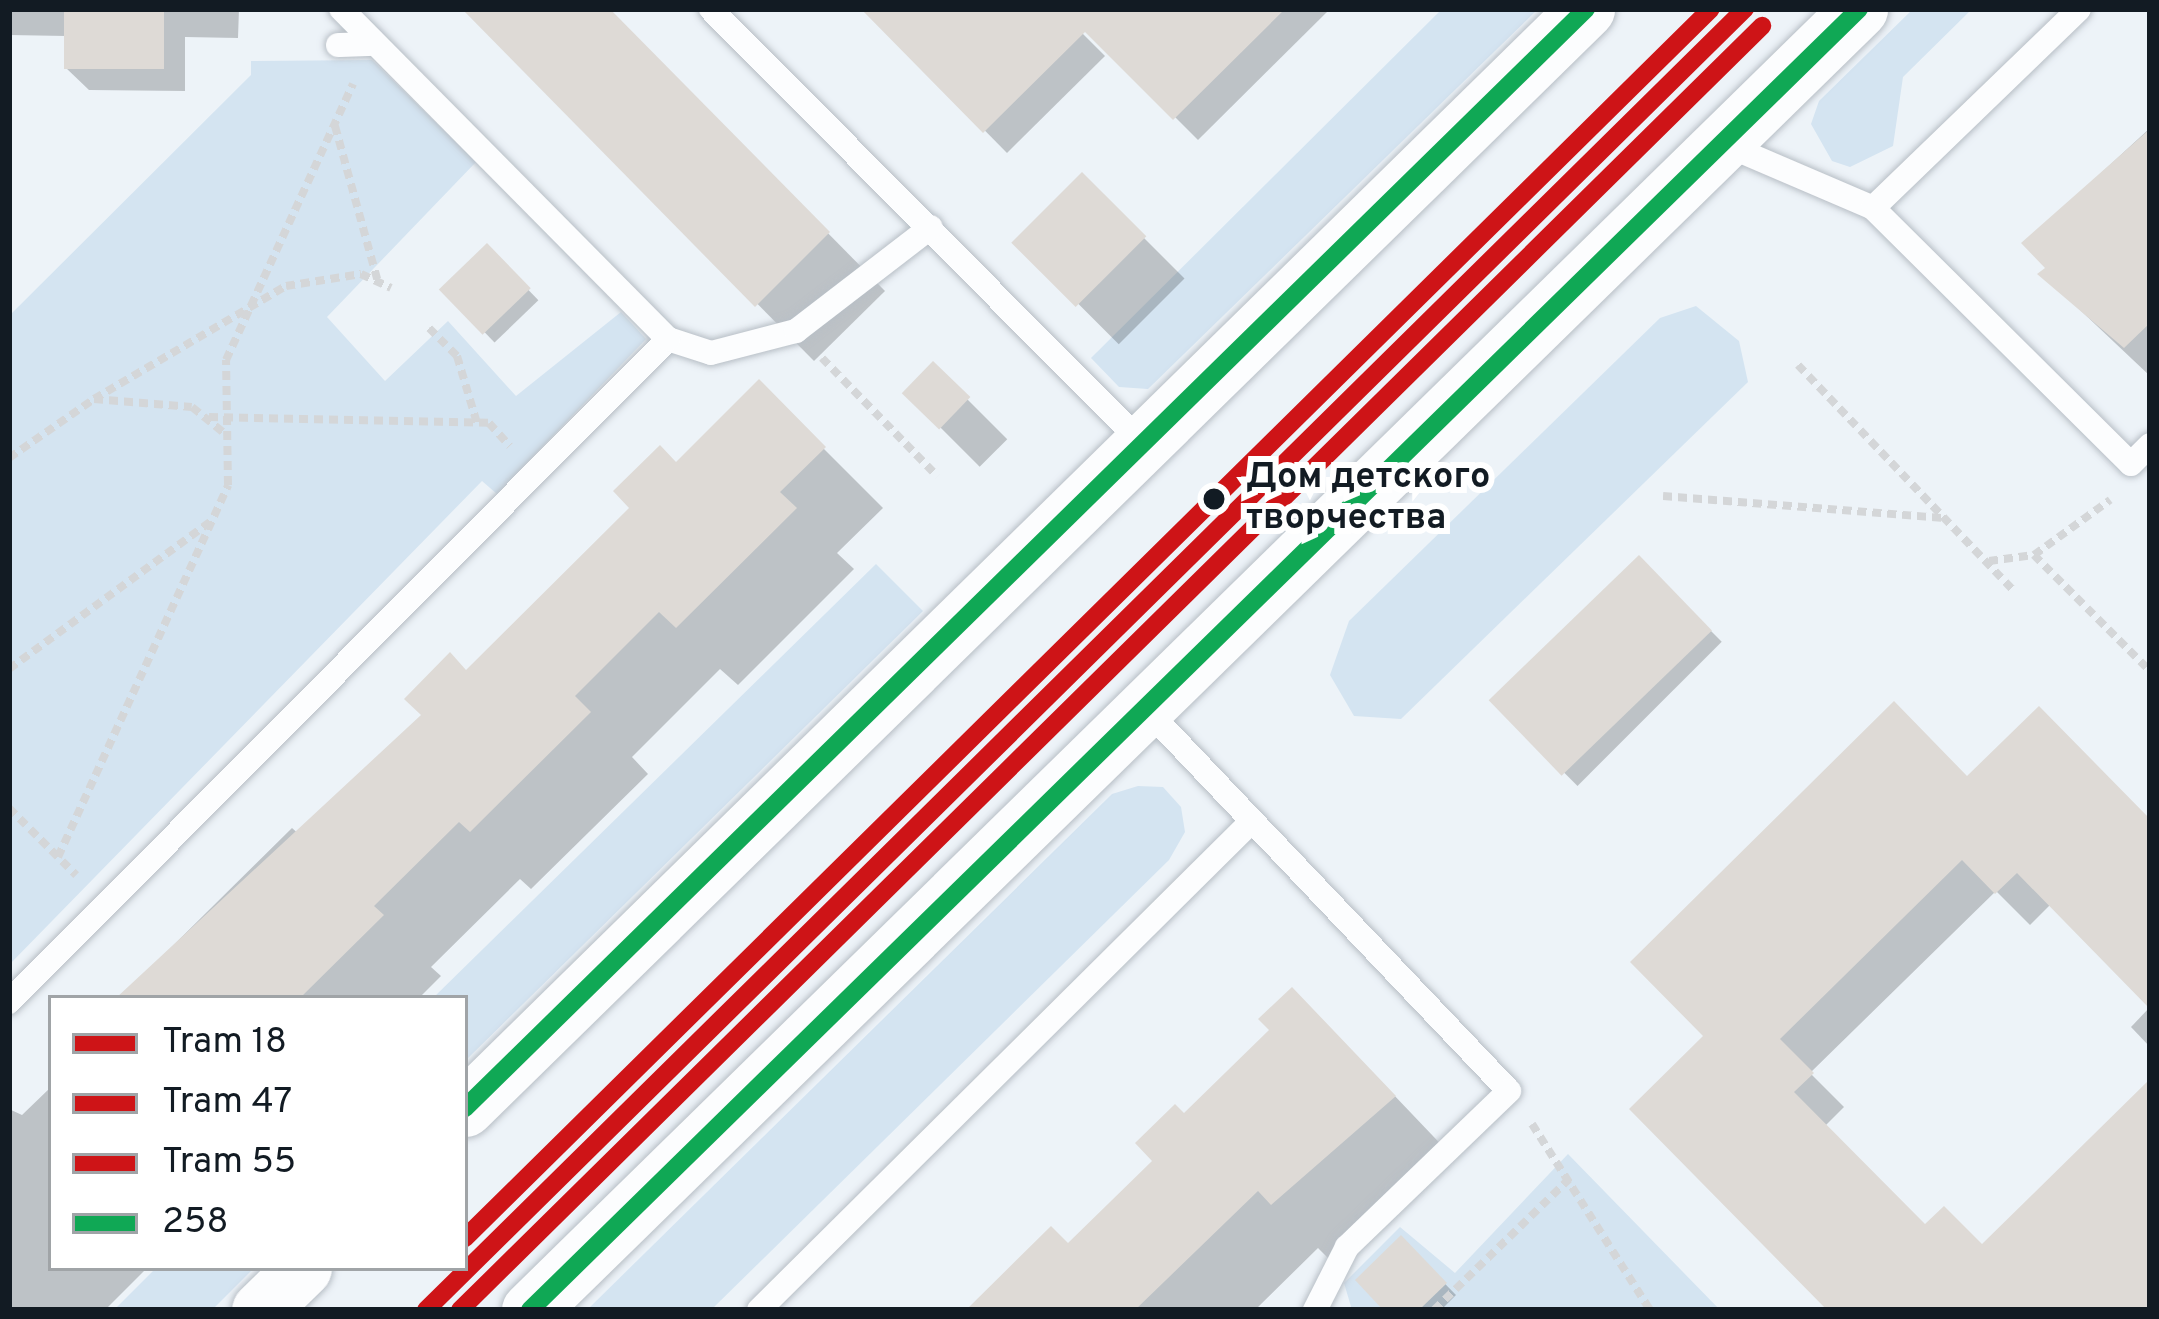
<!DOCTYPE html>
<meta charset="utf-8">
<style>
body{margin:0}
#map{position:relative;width:2159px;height:1319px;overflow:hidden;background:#edf3f8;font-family:Overpass,sans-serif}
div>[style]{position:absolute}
.green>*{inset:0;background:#d4e4f1}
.shadow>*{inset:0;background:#0003;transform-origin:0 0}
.building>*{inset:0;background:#dedad6;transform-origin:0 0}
.path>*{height:8px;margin-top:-4px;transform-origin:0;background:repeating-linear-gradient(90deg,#d4d6d8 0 9px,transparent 0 15px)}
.roads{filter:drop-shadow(0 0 3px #b8bfc6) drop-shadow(0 0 3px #b8bfc6)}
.service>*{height:24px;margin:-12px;padding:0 12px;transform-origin:12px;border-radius:12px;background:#fcfdfe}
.tertiary>*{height:57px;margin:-28.5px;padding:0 28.5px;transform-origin:28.5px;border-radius:28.5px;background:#fcfdfe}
.bus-1>*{height:18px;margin:-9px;padding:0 9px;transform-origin:9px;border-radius:9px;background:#10a855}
.tram-1>*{height:18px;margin:-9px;padding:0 9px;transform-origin:9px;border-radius:9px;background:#ce1417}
.tram-2>*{height:18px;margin:-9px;padding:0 9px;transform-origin:9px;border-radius:9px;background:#ce1417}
.tram-3>*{height:18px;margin:-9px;padding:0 9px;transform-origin:9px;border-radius:9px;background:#ce1417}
.dots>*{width:33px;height:33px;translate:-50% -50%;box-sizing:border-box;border:6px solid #fff;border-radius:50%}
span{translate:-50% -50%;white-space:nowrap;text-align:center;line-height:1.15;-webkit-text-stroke:12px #fff;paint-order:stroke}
.stop-label{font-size:36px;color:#121b23;font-weight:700}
.left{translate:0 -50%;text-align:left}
.frame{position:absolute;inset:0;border:12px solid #121b23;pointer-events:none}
.legend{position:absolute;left:48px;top:995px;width:420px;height:276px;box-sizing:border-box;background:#fff;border:3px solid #a0a4a7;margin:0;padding:15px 21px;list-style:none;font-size:36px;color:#121b23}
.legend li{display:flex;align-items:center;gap:24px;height:60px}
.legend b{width:60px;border:3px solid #a0a4a7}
</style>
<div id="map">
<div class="green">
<i style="clip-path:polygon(1442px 9px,1538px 9px,1148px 389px,1119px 387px,1091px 358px)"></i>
<i style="clip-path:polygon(1913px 9px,1972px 9px,1903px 77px,1893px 146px,1850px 167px,1832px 161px,1811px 124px,1819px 101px)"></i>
<i style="clip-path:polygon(372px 60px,476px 162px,327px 317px,385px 381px,448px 321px,516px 396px,621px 312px,646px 339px,497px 494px,482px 481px,9px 965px,9px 316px,251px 75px,251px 61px)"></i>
<i style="clip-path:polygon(1696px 306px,1739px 341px,1748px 382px,1401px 719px,1354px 716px,1330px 675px,1349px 621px,1660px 318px)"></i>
<i style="clip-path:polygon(876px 564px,923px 611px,465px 1061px,465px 998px,433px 998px)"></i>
<i style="clip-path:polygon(1138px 786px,1163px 787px,1181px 807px,1185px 832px,1169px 860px,711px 1310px,587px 1310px,1112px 794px)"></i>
<i style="clip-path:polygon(1568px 1154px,1720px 1310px,1352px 1310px,1344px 1283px,1400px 1227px,1455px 1273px)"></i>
<i style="clip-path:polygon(156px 1268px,254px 1268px,212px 1310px,114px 1310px)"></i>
</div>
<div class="shadow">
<i style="clip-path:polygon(9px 9px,239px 9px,238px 38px,185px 37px,185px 91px,89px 90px,66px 68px,66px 36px,9px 35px)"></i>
<i style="clip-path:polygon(466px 9px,607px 9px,885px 291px,814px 361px)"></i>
<i style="clip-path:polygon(865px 9px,1058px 9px,1105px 56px,1007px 153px)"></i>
<i style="clip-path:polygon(1067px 9px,1330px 9px,1198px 140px)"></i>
<i style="clip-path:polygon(2150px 128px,2150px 376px,2042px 274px,2049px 268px,2025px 243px)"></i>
<i style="left:1082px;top:176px;width:145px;height:93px;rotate:45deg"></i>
<i style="left:487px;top:247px;width:74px;height:61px;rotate:46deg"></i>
<i style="left:933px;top:365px;width:105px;height:39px;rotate:45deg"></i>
<i style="clip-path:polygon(759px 384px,883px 508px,837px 553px,854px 569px,738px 685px,720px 669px,632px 757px,648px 774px,531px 889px,520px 879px,431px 967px,441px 976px,419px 998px,120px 998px,292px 828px,302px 837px)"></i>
<i style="left:1639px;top:559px;width:117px;height:204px;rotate:45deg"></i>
<i style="clip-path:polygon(1967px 780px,2150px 823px,2150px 1005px,2051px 904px,2030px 925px,1996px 891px,1810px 1073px,1844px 1107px,1825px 1126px,1925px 1228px,1982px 1248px,2150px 1083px,2150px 1310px,1831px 1310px,1633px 1109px)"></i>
<i style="clip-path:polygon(2150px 1007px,2150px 1047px,2131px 1027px)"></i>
<i style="clip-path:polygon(1351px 1050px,1453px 1157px,1332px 1262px,1318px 1248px,1255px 1310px,970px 1310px,1068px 1248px,1157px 1161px,1184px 1117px)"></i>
<i style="clip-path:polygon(51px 1087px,51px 1268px,147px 1268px,105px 1310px,9px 1310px,9px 1109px,22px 1115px)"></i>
<i style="clip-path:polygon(1401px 1239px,1456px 1295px,1441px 1310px,1387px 1310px)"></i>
</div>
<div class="building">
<i style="left:64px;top:9px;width:100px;height:60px"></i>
<i style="clip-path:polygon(462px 9px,610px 9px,830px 232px,755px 307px)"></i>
<i style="clip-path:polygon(861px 9px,1285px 9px,1173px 120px,1085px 32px,983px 133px)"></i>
<i style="clip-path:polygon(2150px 129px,2150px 323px,2124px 348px,2037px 274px,2045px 268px,2021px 243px)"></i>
<i style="left:1082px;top:172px;width:91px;height:100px;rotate:45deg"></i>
<i style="left:487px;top:243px;width:63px;height:67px;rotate:46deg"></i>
<i style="left:933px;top:361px;width:52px;height:45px;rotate:44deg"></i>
<i style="clip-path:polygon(759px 379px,826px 447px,780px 492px,797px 508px,676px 628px,659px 612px,575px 696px,591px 712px,470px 832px,459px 822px,374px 906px,384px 915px,300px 998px,116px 998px,421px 715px,404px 699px,450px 652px,466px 670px,629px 508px,613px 491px,660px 445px,676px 462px)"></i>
<i style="left:1639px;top:555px;width:105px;height:209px;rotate:46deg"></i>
<i style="clip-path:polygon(1894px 701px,1967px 776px,2039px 706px,2150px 819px,2150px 1009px,2017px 873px,1995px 894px,1962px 860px,1780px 1039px,1814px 1073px,1794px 1092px,1925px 1224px,1944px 1206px,1982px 1244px,2150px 1079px,2150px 1310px,1827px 1310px,1629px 1109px,1703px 1036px,1630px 962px)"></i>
<i style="clip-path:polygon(1292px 987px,1396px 1096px,1271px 1205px,1258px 1191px,1135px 1310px,966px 1310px,1051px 1226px,1068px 1243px,1152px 1161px,1135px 1143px,1175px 1104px,1184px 1113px,1269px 1030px,1258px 1019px)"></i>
<i style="clip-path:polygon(1401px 1235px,1447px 1283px,1419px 1310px,1383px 1310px,1355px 1280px)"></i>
</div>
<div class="path">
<i style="left:335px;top:126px;width:159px;rotate:74.6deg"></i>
<i style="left:429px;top:328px;width:40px;rotate:45deg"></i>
<i style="left:457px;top:356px;width:70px;rotate:73.4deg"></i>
<i style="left:822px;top:358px;width:165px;rotate:45.7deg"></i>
<i style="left:1798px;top:365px;width:314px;rotate:46.3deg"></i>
<i style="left:94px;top:399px;width:223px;rotate:-30.5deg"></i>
<i style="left:286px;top:286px;width:76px;rotate:-9.1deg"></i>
<i style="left:361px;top:274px;width:33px;rotate:25deg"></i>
<i style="left:209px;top:417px;width:280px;rotate:1.2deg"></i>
<i style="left:489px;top:423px;width:31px;rotate:48deg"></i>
<i style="left:9px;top:458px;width:103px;rotate:-34.8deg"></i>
<i style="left:94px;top:399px;width:98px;rotate:4.7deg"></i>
<i style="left:192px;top:407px;width:41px;rotate:39.1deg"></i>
<i style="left:1663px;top:496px;width:282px;rotate:4.5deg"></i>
<i style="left:2034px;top:555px;width:94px;rotate:-35.9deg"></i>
<i style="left:1989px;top:561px;width:45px;rotate:-7.6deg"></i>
<i style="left:2034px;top:555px;width:164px;rotate:45deg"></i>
<i style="left:9px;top:669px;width:249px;rotate:-36.2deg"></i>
<i style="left:9px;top:808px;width:95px;rotate:45deg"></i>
<i style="left:58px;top:857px;width:409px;rotate:-65.4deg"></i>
<i style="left:228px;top:485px;width:125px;rotate:-90.9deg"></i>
<i style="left:226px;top:360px;width:304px;rotate:-65.3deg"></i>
<i style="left:1532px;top:1124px;width:220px;rotate:57.6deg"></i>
<i style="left:1434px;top:1310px;width:188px;rotate:-44.1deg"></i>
</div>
<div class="roads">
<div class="service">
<i style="left:711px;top:9px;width:609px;rotate:45.2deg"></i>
<i style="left:338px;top:45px;width:32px;rotate:-2deg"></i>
<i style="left:1724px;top:144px;width:162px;rotate:23.2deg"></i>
<i style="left:1873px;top:208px;width:286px;rotate:-44deg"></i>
<i style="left:1873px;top:208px;width:363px;rotate:44.8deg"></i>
<i style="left:2131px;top:464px;width:27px;rotate:-45deg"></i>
<i style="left:668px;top:339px;width:45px;rotate:18deg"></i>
<i style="left:711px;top:353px;width:88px;rotate:-14.5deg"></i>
<i style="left:796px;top:331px;width:170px;rotate:-37.6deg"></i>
<i style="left:1145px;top:708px;width:528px;rotate:46.46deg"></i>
<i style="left:1509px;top:1091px;width:225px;rotate:136.1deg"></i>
<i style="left:1347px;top:1247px;width:71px;rotate:116.9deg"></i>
<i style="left:9px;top:1002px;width:935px;rotate:-45.17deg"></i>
<i style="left:668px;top:339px;width:465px;rotate:-134.7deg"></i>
<i style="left:759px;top:1310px;width:694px;rotate:-44.77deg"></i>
</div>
<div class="tertiary">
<i style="left:465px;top:1108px;width:1570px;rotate:-44.43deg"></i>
<i style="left:260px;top:1310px;width:60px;rotate:-44.3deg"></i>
<i style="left:530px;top:1310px;width:1860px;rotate:-44.39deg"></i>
</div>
</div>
<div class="bus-1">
<i style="left:465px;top:1108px;width:1570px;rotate:-44.43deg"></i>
<i style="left:530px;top:1310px;width:1860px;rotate:-44.39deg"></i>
</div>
<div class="tram-1">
<i style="left:426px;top:1310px;width:1853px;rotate:-44.61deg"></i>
</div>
<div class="tram-2">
<i style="left:460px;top:1310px;width:1829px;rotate:-44.6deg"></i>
</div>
<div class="tram-3">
<i style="left:465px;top:1238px;width:1750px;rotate:-44.61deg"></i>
</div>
<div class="dots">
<i style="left:1214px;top:499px;background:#121b23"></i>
</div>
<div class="stop-label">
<span class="left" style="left:1246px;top:499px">Дом детского<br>творчества</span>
</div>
<div class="frame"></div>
<ul class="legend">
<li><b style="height:15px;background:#ce1417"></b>Tram 18</li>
<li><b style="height:15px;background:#ce1417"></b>Tram 47</li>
<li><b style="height:15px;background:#ce1417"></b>Tram 55</li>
<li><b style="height:15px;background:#10a855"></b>258</li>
</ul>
</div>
